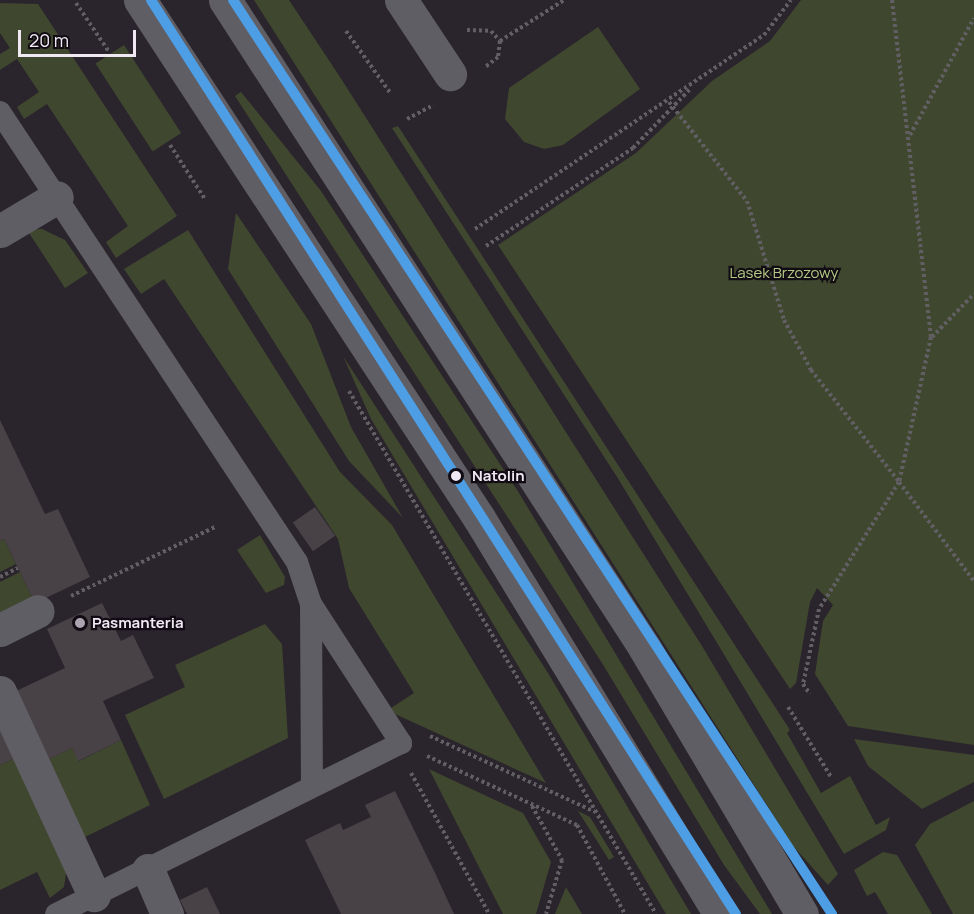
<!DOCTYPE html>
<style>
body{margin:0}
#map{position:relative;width:974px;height:914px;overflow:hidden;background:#2a242c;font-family:Manrope,sans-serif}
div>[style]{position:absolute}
.green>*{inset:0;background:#40472f;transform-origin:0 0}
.building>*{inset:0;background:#484247;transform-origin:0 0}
.path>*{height:4px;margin-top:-2px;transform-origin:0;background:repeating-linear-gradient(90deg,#615f64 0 3px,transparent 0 6px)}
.service>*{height:22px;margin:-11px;padding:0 11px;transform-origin:11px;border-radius:11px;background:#605e65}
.minor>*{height:33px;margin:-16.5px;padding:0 16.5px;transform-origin:16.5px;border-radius:16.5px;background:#605e65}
.tertiary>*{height:33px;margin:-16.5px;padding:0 16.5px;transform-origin:16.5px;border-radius:16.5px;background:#605e65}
.metro-1>*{height:10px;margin:-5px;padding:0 5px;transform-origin:5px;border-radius:5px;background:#4d9ee5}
.dots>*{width:16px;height:16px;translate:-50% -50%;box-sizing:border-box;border:3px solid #110c13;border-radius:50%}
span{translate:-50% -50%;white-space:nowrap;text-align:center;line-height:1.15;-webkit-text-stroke:4.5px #110c13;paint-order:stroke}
.park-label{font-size:15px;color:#b4ca84}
.stop-label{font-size:15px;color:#f0e8f3;font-weight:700}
.left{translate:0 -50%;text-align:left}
.poi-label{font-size:15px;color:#f0e8f3;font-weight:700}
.scale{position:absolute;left:18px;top:30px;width:118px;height:27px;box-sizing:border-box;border:3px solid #f0e8f3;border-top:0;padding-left:8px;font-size:18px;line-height:21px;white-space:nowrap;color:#f0e8f3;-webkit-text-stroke:4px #110c13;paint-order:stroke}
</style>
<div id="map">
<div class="green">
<i style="clip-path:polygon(254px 0,289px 0,340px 77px,702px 646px,838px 874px,828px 885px,793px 846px)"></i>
<i style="clip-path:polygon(801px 0,974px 0,974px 745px,848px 726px,815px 674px,823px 621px,833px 605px,817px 588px,810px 602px,796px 683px,790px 689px,498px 245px,636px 153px,712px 81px,770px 41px)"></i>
<i style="clip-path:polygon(0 3px,38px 4px,177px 216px,116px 258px,106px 242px,128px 226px,47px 104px,24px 119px,17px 107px,39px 92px,17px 59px,0 70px,0 54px,10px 48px,0 33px)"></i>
<i style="clip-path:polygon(598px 27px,640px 89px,563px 145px,544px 149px,524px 142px,505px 119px,509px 88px)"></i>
<i style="left:124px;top:45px;width:105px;height:34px;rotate:57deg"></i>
<i style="clip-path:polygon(241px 92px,321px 191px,519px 493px,772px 914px,760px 914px,724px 865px,602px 663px,235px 96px)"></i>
<i style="clip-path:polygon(398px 126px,790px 730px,787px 733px,821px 793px,850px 776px,876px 825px,890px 817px,886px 830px,844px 854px,619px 480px,392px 128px)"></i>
<i style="clip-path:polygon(236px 213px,311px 324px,351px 427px,403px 518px,349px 461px,228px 269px)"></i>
<i style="clip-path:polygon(42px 229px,65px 240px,88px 273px,65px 288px,27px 230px)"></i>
<i style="clip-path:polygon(188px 230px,340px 472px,392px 525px,546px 783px,395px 714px,391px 708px,414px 693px,349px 588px,338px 539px,164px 279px,141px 294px,124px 269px)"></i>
<i style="clip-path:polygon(343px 356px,548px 673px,691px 914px,666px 914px,371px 419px)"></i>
<i style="clip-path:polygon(260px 535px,285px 577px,284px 585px,266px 593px,237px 550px)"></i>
<i style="clip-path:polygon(4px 539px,16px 564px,0 572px,0 541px)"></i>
<i style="clip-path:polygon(20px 572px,35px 603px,0 620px,0 582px)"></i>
<i style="clip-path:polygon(265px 624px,282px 644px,288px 738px,164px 799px,125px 715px,185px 687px,175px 665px)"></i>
<i style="clip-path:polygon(854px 739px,974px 755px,974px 782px,922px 809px,868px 766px)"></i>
<i style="clip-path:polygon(121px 740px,150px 805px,81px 839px,47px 760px,72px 748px,79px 761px)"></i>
<i style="clip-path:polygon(15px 758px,67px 867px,64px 887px,50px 898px,37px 872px,0 890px,0 765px)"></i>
<i style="clip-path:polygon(429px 769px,523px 813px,551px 862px,536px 914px,503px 914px)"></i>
<i style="clip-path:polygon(974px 801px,974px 914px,953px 914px,915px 845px,930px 824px)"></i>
<i style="clip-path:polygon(578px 811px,590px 817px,614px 857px,609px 860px)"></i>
<i style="clip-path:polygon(883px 852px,897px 855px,932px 914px,888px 914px,875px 892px,867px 896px,854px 870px)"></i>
<i style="clip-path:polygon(566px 887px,582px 914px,555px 914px)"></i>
</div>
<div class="building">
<i style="clip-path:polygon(0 420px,45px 514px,58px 509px,90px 577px,35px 603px,4px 539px,0 541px)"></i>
<i style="left:315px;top:507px;width:35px;height:27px;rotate:55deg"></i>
<i style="clip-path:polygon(102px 603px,121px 641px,133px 635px,154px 678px,103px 701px,121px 740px,78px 761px,72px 748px,47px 760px,14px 692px,65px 668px,47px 629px)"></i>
<i style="clip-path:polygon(0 727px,15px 758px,0 765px)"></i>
<i style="clip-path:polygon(395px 791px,436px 875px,454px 914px,341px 914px,327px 885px,305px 840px,340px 823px,343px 830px,371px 817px,365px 805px)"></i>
<i style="clip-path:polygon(207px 887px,220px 914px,187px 914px,180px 900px)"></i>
</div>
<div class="path">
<i style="left:892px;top:0;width:339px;rotate:83.4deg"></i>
<i style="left:931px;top:337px;width:148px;rotate:102.4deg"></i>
<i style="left:899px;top:482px;width:124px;rotate:52.9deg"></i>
<i style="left:76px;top:3px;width:59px;rotate:56deg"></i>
<i style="left:467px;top:30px;width:24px;rotate:2deg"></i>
<i style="left:491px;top:31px;width:13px;rotate:48deg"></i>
<i style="left:500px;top:41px;width:16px;rotate:97deg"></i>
<i style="left:498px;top:57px;width:16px;rotate:142deg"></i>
<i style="left:346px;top:31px;width:77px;rotate:54.5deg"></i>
<i style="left:500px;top:41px;width:76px;rotate:-32.6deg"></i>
<i style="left:669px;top:102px;width:126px;rotate:51.8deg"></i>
<i style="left:747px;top:201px;width:125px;rotate:72.7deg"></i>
<i style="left:784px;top:320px;width:57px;rotate:61.6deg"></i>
<i style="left:811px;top:370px;width:142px;rotate:51.8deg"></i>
<i style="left:899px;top:482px;width:150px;rotate:122.2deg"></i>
<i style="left:819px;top:609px;width:77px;rotate:102deg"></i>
<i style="left:803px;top:684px;width:12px;rotate:55deg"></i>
<i style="left:407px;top:119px;width:30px;rotate:-28deg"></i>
<i style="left:910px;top:135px;width:133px;rotate:-61.3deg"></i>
<i style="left:170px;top:145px;width:64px;rotate:57.1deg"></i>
<i style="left:475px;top:229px;width:348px;rotate:-33.9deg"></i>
<i style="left:764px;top:35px;width:44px;rotate:-52.4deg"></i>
<i style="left:486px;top:246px;width:177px;rotate:-33.7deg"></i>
<i style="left:633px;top:148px;width:83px;rotate:-46deg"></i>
<i style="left:932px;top:337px;width:60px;rotate:-45.7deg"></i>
<i style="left:349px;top:391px;width:606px;rotate:59.59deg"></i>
<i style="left:0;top:577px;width:20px;rotate:-27deg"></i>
<i style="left:71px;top:596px;width:160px;rotate:-25.6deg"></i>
<i style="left:788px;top:707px;width:82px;rotate:58.4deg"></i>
<i style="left:430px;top:736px;width:182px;rotate:24.7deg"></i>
<i style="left:427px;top:756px;width:165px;rotate:24.7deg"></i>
<i style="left:577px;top:825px;width:101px;rotate:61.7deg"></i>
<i style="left:411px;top:773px;width:161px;rotate:61deg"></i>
<i style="left:532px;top:806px;width:62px;rotate:60.9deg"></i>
<i style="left:562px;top:860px;width:56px;rotate:106.5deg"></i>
</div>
<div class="service">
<i style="left:0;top:112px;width:539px;rotate:56.58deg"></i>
<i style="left:297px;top:562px;width:44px;rotate:71.6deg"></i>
<i style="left:311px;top:604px;width:166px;rotate:57.1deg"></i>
<i style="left:401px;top:743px;width:385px;rotate:153.6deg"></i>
<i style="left:311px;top:604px;width:182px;rotate:89.7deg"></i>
</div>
<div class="minor">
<i style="left:401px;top:0;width:89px;rotate:56.5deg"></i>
<i style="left:0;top:231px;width:66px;rotate:-30.8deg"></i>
<i style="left:0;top:630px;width:42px;rotate:-26.6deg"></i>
<i style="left:0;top:692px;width:224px;rotate:65.2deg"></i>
<i style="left:148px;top:870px;width:48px;rotate:66.6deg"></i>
</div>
<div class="tertiary">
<i style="left:140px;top:0;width:619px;rotate:56.8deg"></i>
<i style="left:479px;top:518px;width:464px;rotate:58.7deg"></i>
<i style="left:225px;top:0;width:771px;rotate:57.07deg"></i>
<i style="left:644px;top:647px;width:310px;rotate:59.4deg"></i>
</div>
<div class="metro-1">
<i style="left:151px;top:0;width:1085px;rotate:57.38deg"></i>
<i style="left:233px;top:0;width:1093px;rotate:56.76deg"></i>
</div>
<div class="dots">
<i style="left:456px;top:476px;background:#f0e8f3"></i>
<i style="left:80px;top:623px;background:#aba3ad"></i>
</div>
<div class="park-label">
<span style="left:784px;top:273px">Lasek Brzozowy</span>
</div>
<div class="stop-label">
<span class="left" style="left:472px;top:476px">Natolin</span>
</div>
<div class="poi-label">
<span class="left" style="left:92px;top:623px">Pasmanteria</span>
</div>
<div class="scale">20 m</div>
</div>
